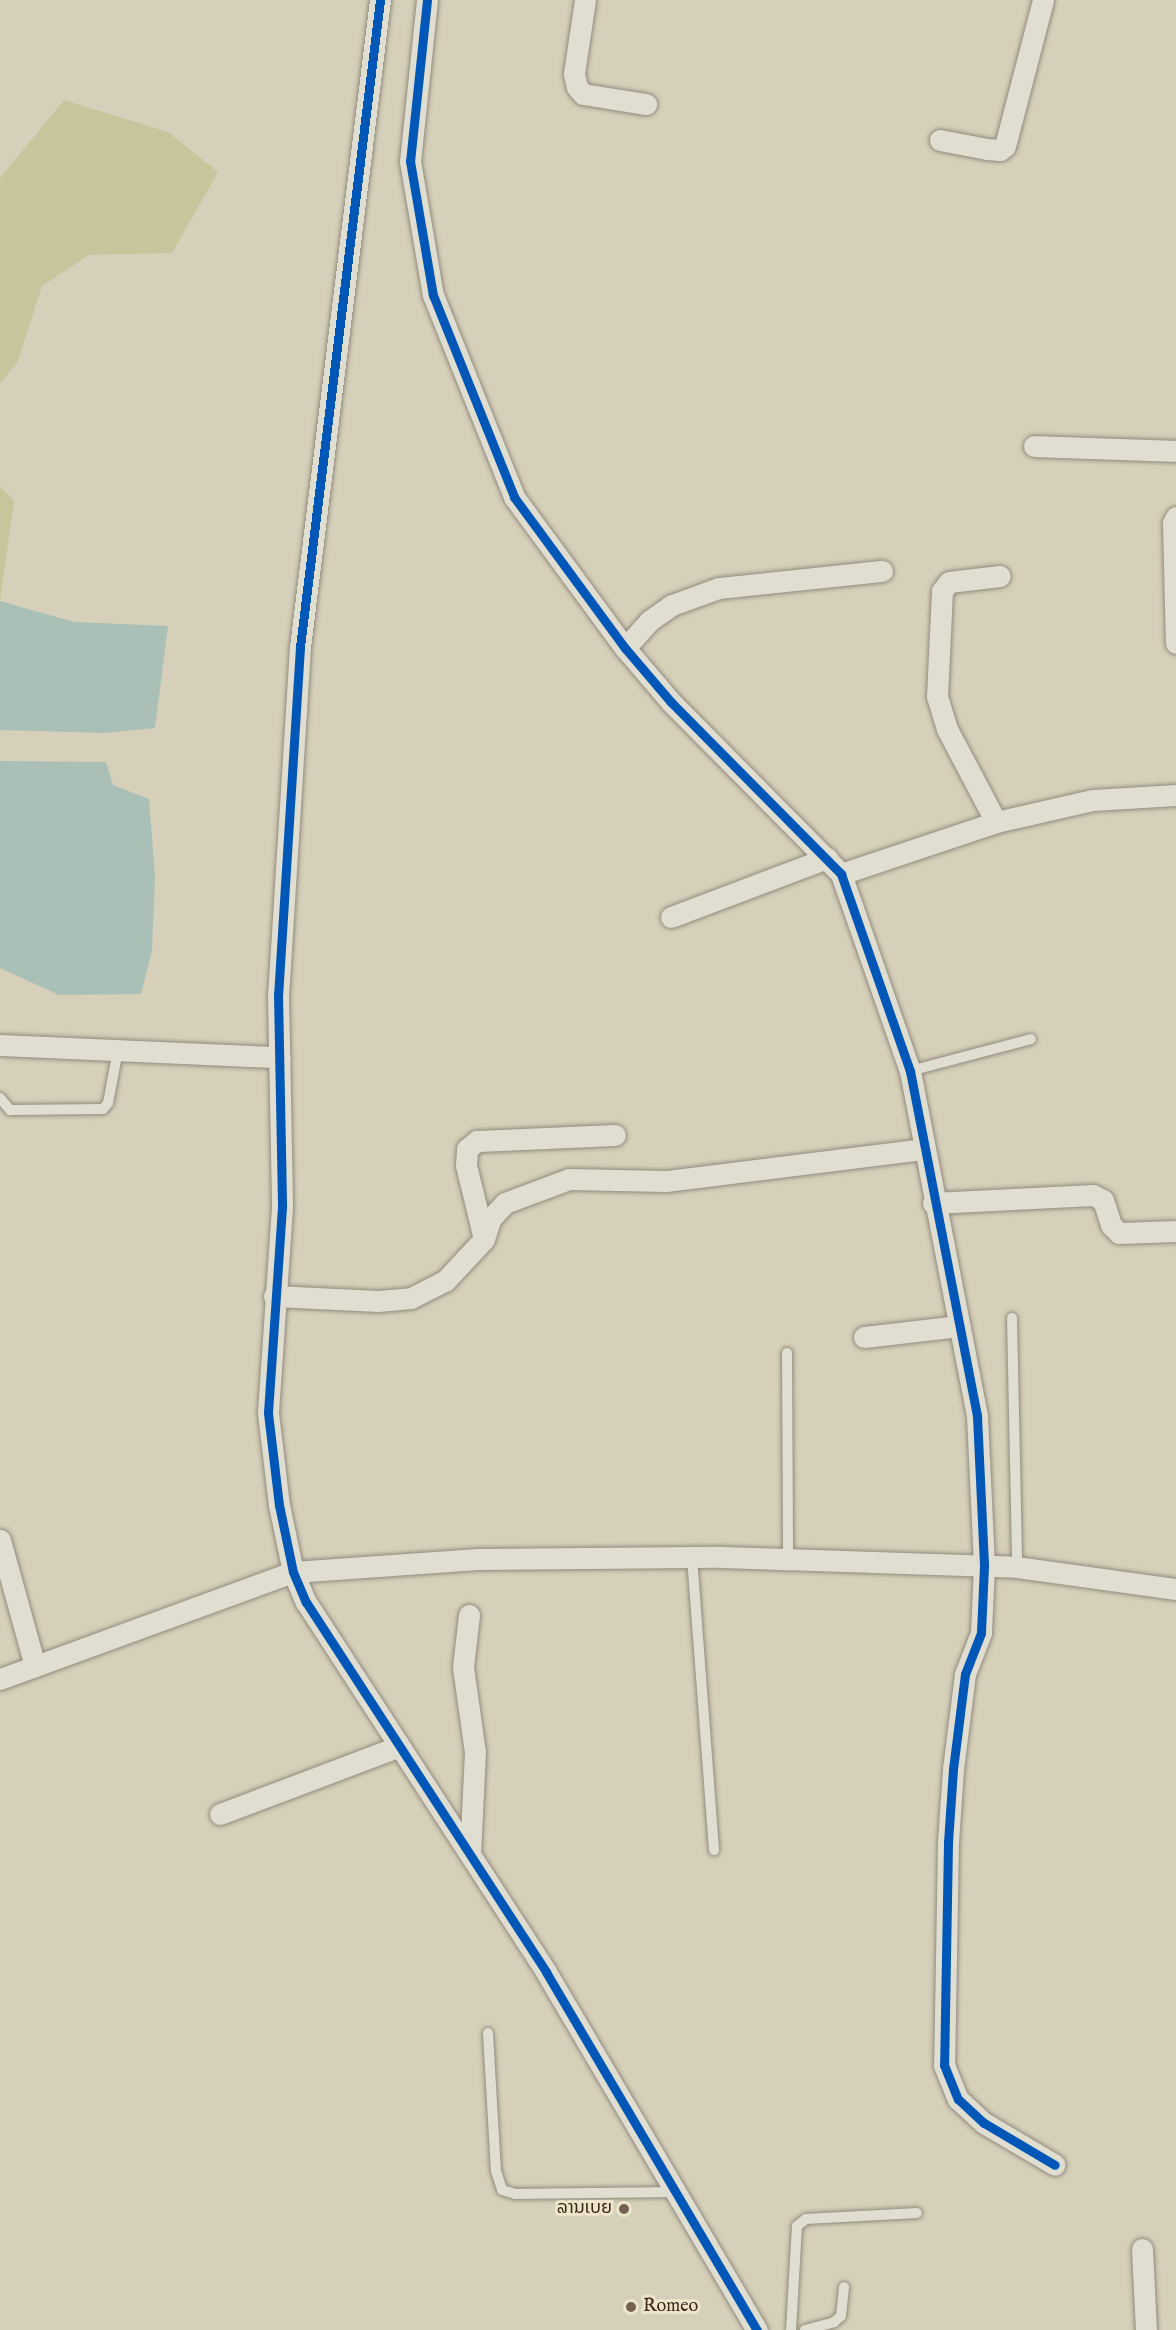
<!DOCTYPE html>
<meta charset="utf-8">
<style>
body{margin:0}
#map{position:relative;width:1176px;height:2330px;overflow:hidden;background:#d6d0ba;font-family:"IM FELL English","Noto Sans Lao",serif}
div>[style]{position:absolute}
.green>*{inset:0;background:#c7c59c}
.water>*{inset:0;background:#aabfb5}
.roads{filter:drop-shadow(0 0 2px #928b7e) drop-shadow(0 0 2px #928b7e)}
.lane>*{height:10px;margin:-5px;padding:0 5px;transform-origin:5px;border-radius:5px;background:#e0ddd1}
.street>*{height:21px;margin:-10.5px;padding:0 10.5px;transform-origin:10.5px;border-radius:10.5px;background:#e0ddd1}
.cycleway>*{height:9px;margin:-4.5px;padding:0 4.5px;transform-origin:4.5px;border-radius:4.5px;background:#0057b8}
.dots>*{width:16px;height:16px;translate:-50% -50%;box-sizing:border-box;border:3px solid #ede5ca;border-radius:50%}
span{translate:-50% -50%;white-space:nowrap;text-align:center;line-height:1.15;-webkit-text-stroke:6px #ede5ca;paint-order:stroke}
.poi-label{font-size:18px;color:#3e271c}
.right{translate:-100% -50%;text-align:right}
.left{translate:0 -50%;text-align:left}
</style>
<div id="map">
<div class="green">
<i style="clip-path:polygon(64px 100px,168px 132px,218px 172px,172px 253px,89px 255px,42px 286px,18px 361px,0 384px,0 178px)"></i>
<i style="clip-path:polygon(0 486px,14px 501px,0 601px)"></i>
</div>
<div class="water">
<i style="clip-path:polygon(0 601px,74px 622px,168px 626px,155px 728px,104px 733px,0 730px)"></i>
<i style="clip-path:polygon(0 761px,106px 762px,113px 785px,149px 799px,155px 877px,152px 951px,141px 994px,59px 995px,0 968px)"></i>
</div>
<div class="roads">
<div class="lane">
<i style="left:910px;top:1071px;width:125px;rotate:-14.8deg"></i>
<i style="left:0;top:1098px;width:16px;rotate:50deg"></i>
<i style="left:10px;top:1110px;width:93px;rotate:-0.6deg"></i>
<i style="left:103px;top:1109px;width:8px;rotate:-50deg"></i>
<i style="left:108px;top:1103px;width:54px;rotate:-79.3deg"></i>
<i style="left:1012px;top:1318px;width:249px;rotate:88.8deg"></i>
<i style="left:787px;top:1353px;width:206px;rotate:89.7deg"></i>
<i style="left:692px;top:1557px;width:294px;rotate:85.7deg"></i>
<i style="left:488px;top:2033px;width:138px;rotate:86.7deg"></i>
<i style="left:496px;top:2171px;width:20px;rotate:72deg"></i>
<i style="left:502px;top:2190px;width:14px;rotate:17deg"></i>
<i style="left:515px;top:2194px;width:157px;rotate:-0.7deg"></i>
<i style="left:791px;top:2330px;width:104px;rotate:-86.7deg"></i>
<i style="left:797px;top:2226px;width:11px;rotate:-38deg"></i>
<i style="left:806px;top:2219px;width:111px;rotate:-3.1deg"></i>
<i style="left:805px;top:2330px;width:30px;rotate:-15deg"></i>
<i style="left:834px;top:2322px;width:9px;rotate:-41deg"></i>
<i style="left:841px;top:2316px;width:29px;rotate:-84deg"></i>
</div>
<div class="street">
<i style="left:380px;top:0;width:652px;rotate:97.05deg"></i>
<i style="left:300px;top:647px;width:348px;rotate:93.6deg"></i>
<i style="left:278px;top:994px;width:213px;rotate:88.9deg"></i>
<i style="left:282px;top:1207px;width:206px;rotate:93.9deg"></i>
<i style="left:268px;top:1413px;width:93px;rotate:83.2deg"></i>
<i style="left:279px;top:1505px;width:68px;rotate:78.2deg"></i>
<i style="left:293px;top:1572px;width:33px;rotate:67deg"></i>
<i style="left:306px;top:1602px;width:441px;rotate:57deg"></i>
<i style="left:546px;top:1972px;width:416px;rotate:59.5deg"></i>
<i style="left:427px;top:0;width:162px;rotate:96deg"></i>
<i style="left:410px;top:161px;width:136px;rotate:80.3deg"></i>
<i style="left:433px;top:295px;width:218px;rotate:68.1deg"></i>
<i style="left:514px;top:497px;width:187px;rotate:53.7deg"></i>
<i style="left:625px;top:648px;width:71px;rotate:49.6deg"></i>
<i style="left:671px;top:702px;width:242px;rotate:45.3deg"></i>
<i style="left:841px;top:874px;width:209px;rotate:70.7deg"></i>
<i style="left:910px;top:1071px;width:351px;rotate:79deg"></i>
<i style="left:977px;top:1416px;width:150px;rotate:87.3deg"></i>
<i style="left:984px;top:1566px;width:67px;rotate:92.6deg"></i>
<i style="left:981px;top:1633px;width:44px;rotate:111.3deg"></i>
<i style="left:965px;top:1674px;width:96px;rotate:97.2deg"></i>
<i style="left:953px;top:1769px;width:74px;rotate:93.9deg"></i>
<i style="left:948px;top:1843px;width:222px;rotate:91deg"></i>
<i style="left:944px;top:2065px;width:37px;rotate:68deg"></i>
<i style="left:958px;top:2099px;width:35px;rotate:43deg"></i>
<i style="left:984px;top:2123px;width:82px;rotate:30.6deg"></i>
<i style="left:585px;top:0;width:75px;rotate:98.5deg"></i>
<i style="left:574px;top:74px;width:13px;rotate:77deg"></i>
<i style="left:577px;top:87px;width:9px;rotate:49deg"></i>
<i style="left:583px;top:94px;width:64px;rotate:9deg"></i>
<i style="left:940px;top:140px;width:48px;rotate:10.8deg"></i>
<i style="left:987px;top:149px;width:13px;rotate:4deg"></i>
<i style="left:1000px;top:150px;width:6px;rotate:-39deg"></i>
<i style="left:1005px;top:146px;width:151px;rotate:-75.4deg"></i>
<i style="left:1034px;top:446px;width:142px;rotate:2deg"></i>
<i style="left:1176px;top:517px;width:7px;rotate:117deg"></i>
<i style="left:1173px;top:523px;width:120px;rotate:88.6deg"></i>
<i style="left:625px;top:648px;width:36px;rotate:-48deg"></i>
<i style="left:649px;top:621px;width:28px;rotate:-35deg"></i>
<i style="left:672px;top:605px;width:50px;rotate:-19.9deg"></i>
<i style="left:719px;top:588px;width:164px;rotate:-6deg"></i>
<i style="left:996px;top:822px;width:105px;rotate:-117.8deg"></i>
<i style="left:947px;top:729px;width:34px;rotate:-107deg"></i>
<i style="left:937px;top:697px;width:106px;rotate:-87.3deg"></i>
<i style="left:942px;top:591px;width:11px;rotate:-52deg"></i>
<i style="left:949px;top:582px;width:51px;rotate:-6.7deg"></i>
<i style="left:841px;top:874px;width:163px;rotate:-18.5deg"></i>
<i style="left:996px;top:822px;width:99px;rotate:-12.8deg"></i>
<i style="left:1093px;top:800px;width:83px;rotate:-3.4deg"></i>
<i style="left:671px;top:917px;width:167px;rotate:-20.7deg"></i>
<i style="left:0;top:1045px;width:280px;rotate:2.5deg"></i>
<i style="left:933px;top:1203px;width:160px;rotate:-2.9deg"></i>
<i style="left:1093px;top:1195px;width:11px;rotate:27deg"></i>
<i style="left:1103px;top:1200px;width:26px;rotate:72deg"></i>
<i style="left:1111px;top:1225px;width:11px;rotate:45deg"></i>
<i style="left:1119px;top:1233px;width:57px;rotate:-2deg"></i>
<i style="left:484px;top:1239px;width:22px;rotate:-72deg"></i>
<i style="left:491px;top:1218px;width:21px;rotate:-47deg"></i>
<i style="left:505px;top:1203px;width:68px;rotate:-20.6deg"></i>
<i style="left:569px;top:1179px;width:97px;rotate:1.2deg"></i>
<i style="left:666px;top:1181px;width:260px;rotate:-7.1deg"></i>
<i style="left:274px;top:1296px;width:104px;rotate:2.8deg"></i>
<i style="left:378px;top:1301px;width:33px;rotate:-5deg"></i>
<i style="left:411px;top:1298px;width:38px;rotate:-27deg"></i>
<i style="left:445px;top:1281px;width:57px;rotate:-47.1deg"></i>
<i style="left:484px;top:1239px;width:76px;rotate:-103.7deg"></i>
<i style="left:466px;top:1165px;width:16px;rotate:-86deg"></i>
<i style="left:467px;top:1149px;width:13px;rotate:-39deg"></i>
<i style="left:477px;top:1141px;width:138px;rotate:-2.5deg"></i>
<i style="left:864px;top:1337px;width:96px;rotate:-6.6deg"></i>
<i style="left:0;top:1540px;width:131px;rotate:74.5deg"></i>
<i style="left:469px;top:1615px;width:52px;rotate:96.6deg"></i>
<i style="left:463px;top:1667px;width:86px;rotate:82deg"></i>
<i style="left:475px;top:1752px;width:102px;rotate:92.8deg"></i>
<i style="left:0;top:1679px;width:312px;rotate:-20.1deg"></i>
<i style="left:293px;top:1572px;width:185px;rotate:-4deg"></i>
<i style="left:478px;top:1559px;width:244px;rotate:-0.5deg"></i>
<i style="left:722px;top:1557px;width:295px;rotate:1.9deg"></i>
<i style="left:1017px;top:1567px;width:161px;rotate:7.9deg"></i>
<i style="left:220px;top:1814px;width:192px;rotate:-20.7deg"></i>
<i style="left:1142px;top:2249px;width:81px;rotate:87.2deg"></i>
</div>
</div>
<div class="cycleway">
<i style="left:380px;top:0;width:652px;rotate:97.05deg"></i>
<i style="left:300px;top:647px;width:348px;rotate:93.6deg"></i>
<i style="left:278px;top:994px;width:213px;rotate:88.9deg"></i>
<i style="left:282px;top:1207px;width:206px;rotate:93.9deg"></i>
<i style="left:268px;top:1413px;width:93px;rotate:83.2deg"></i>
<i style="left:279px;top:1505px;width:68px;rotate:78.2deg"></i>
<i style="left:293px;top:1572px;width:33px;rotate:67deg"></i>
<i style="left:306px;top:1602px;width:441px;rotate:57deg"></i>
<i style="left:546px;top:1972px;width:416px;rotate:59.5deg"></i>
<i style="left:427px;top:0;width:162px;rotate:96deg"></i>
<i style="left:410px;top:161px;width:136px;rotate:80.3deg"></i>
<i style="left:433px;top:295px;width:218px;rotate:68.1deg"></i>
<i style="left:514px;top:497px;width:187px;rotate:53.7deg"></i>
<i style="left:625px;top:648px;width:71px;rotate:49.6deg"></i>
<i style="left:671px;top:702px;width:242px;rotate:45.3deg"></i>
<i style="left:841px;top:874px;width:209px;rotate:70.7deg"></i>
<i style="left:910px;top:1071px;width:351px;rotate:79deg"></i>
<i style="left:977px;top:1416px;width:150px;rotate:87.3deg"></i>
<i style="left:984px;top:1566px;width:67px;rotate:92.6deg"></i>
<i style="left:981px;top:1633px;width:44px;rotate:111.3deg"></i>
<i style="left:965px;top:1674px;width:96px;rotate:97.2deg"></i>
<i style="left:953px;top:1769px;width:74px;rotate:93.9deg"></i>
<i style="left:948px;top:1843px;width:222px;rotate:91deg"></i>
<i style="left:944px;top:2065px;width:37px;rotate:68deg"></i>
<i style="left:958px;top:2099px;width:35px;rotate:43deg"></i>
<i style="left:984px;top:2123px;width:82px;rotate:30.6deg"></i>
</div>
<div class="dots">
<i style="left:624px;top:2209px;background:#736253"></i>
<i style="left:631px;top:2307px;background:#736253"></i>
</div>
<div class="poi-label">
<span class="right" style="left:612px;top:2209px">ລານເບຍ</span>
<span class="left" style="left:643px;top:2307px">Romeo</span>
</div>
</div>
